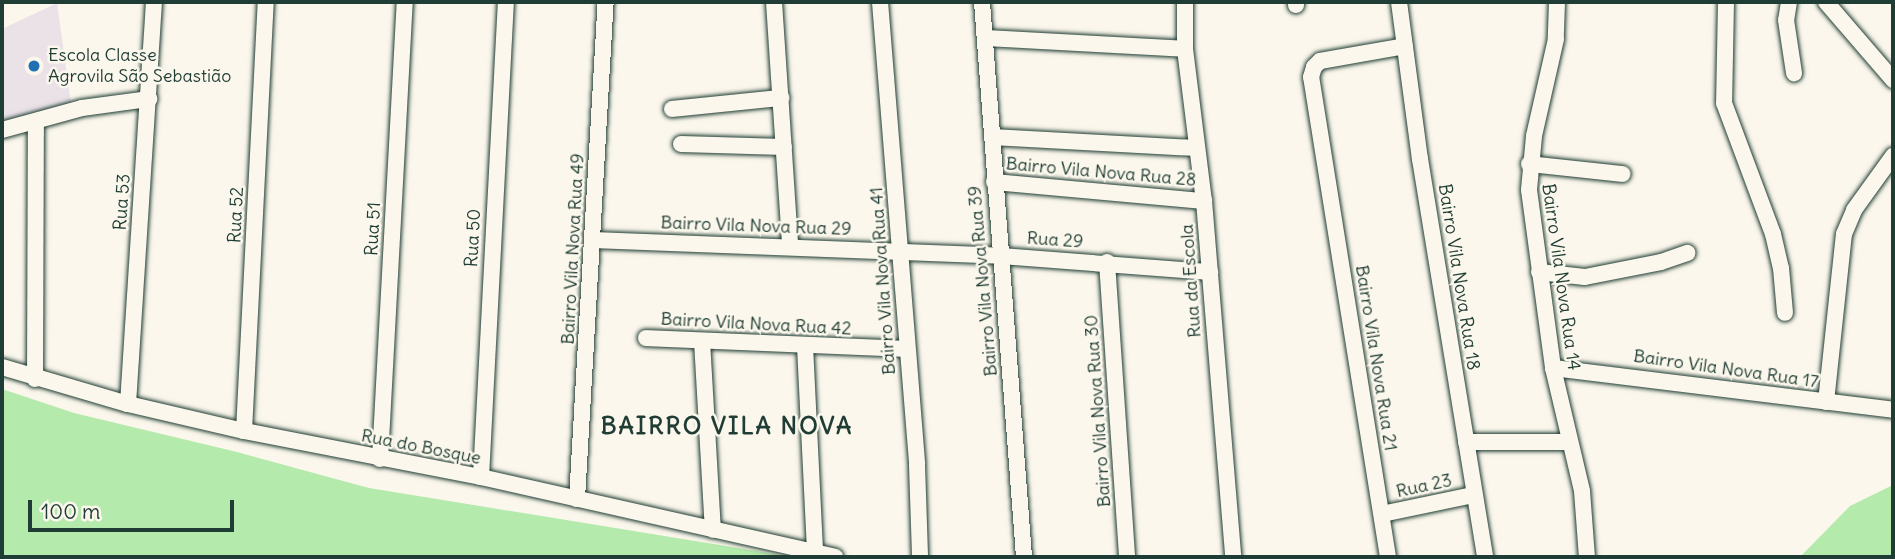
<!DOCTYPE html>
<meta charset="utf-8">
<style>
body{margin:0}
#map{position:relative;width:1895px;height:559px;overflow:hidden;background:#fbf7ec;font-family:Delius,sans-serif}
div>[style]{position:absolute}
.built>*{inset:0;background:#ebe2e8}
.green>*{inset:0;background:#b4eaac}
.roads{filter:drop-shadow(0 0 2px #1f3d34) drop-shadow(0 0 2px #1f3d34)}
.minor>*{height:16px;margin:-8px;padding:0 8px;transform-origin:8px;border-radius:8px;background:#fbf7ec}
.dots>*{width:19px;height:19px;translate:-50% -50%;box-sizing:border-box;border:4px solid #fbf7ec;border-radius:50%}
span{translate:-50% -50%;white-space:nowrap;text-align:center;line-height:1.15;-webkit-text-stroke:5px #fbf7ec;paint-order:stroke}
.poi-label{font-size:18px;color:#1f3d34}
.left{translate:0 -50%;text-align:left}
.street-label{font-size:18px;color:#1f3d34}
.district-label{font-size:24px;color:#1f3d34;font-weight:700;letter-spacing:2px}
.frame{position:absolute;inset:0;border:4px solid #1f3d34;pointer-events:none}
.scale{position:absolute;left:28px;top:500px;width:206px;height:32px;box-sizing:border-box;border:4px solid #1f3d34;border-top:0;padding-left:9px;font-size:21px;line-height:24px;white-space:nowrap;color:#1f3d34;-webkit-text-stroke:5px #fbf7ec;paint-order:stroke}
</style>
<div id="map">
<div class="built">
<i style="clip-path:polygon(57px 3px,71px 104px,2px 125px,2px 29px)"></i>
</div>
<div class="green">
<i style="clip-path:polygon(2px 389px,74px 413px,237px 452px,369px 488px,793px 557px,2px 557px)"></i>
<i style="clip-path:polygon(1893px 485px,1893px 557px,1800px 557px,1850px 506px)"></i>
</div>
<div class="roads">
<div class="minor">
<i style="left:774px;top:2px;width:244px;rotate:86.2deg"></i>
<i style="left:880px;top:2px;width:464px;rotate:85.4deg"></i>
<i style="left:917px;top:465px;width:92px;rotate:88.1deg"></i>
<i style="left:982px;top:2px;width:557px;rotate:85.67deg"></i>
<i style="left:1185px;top:2px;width:47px;rotate:90deg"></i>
<i style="left:1185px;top:49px;width:153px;rotate:82.9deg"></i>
<i style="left:1204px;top:201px;width:357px;rotate:85.3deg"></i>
<i style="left:1399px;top:2px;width:158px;rotate:82.4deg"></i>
<i style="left:1420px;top:159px;width:403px;rotate:80.7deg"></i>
<i style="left:1557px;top:2px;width:37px;rotate:92deg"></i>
<i style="left:1556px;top:39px;width:99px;rotate:102.8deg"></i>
<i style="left:1534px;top:136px;width:54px;rotate:95.3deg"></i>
<i style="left:1529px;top:190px;width:180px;rotate:82.3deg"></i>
<i style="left:1553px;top:368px;width:126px;rotate:76.7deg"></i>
<i style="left:1582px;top:491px;width:66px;rotate:85.7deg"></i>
<i style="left:1726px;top:2px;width:101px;rotate:91.1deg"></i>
<i style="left:1724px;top:103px;width:140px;rotate:69.5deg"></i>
<i style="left:1773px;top:234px;width:35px;rotate:77deg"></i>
<i style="left:1781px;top:268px;width:45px;rotate:84.9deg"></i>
<i style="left:1789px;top:2px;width:18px;rotate:99deg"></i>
<i style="left:1786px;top:20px;width:54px;rotate:81.4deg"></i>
<i style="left:1826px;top:2px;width:103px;rotate:49.3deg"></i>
<i style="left:1296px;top:5px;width:3px;rotate:-90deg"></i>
<i style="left:985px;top:38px;width:200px;rotate:3.1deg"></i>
<i style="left:672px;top:109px;width:110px;rotate:-5.8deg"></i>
<i style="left:2px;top:130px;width:83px;rotate:-15.4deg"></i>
<i style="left:82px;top:108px;width:68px;rotate:-7.7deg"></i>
<i style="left:992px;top:137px;width:205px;rotate:3.1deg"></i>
<i style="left:681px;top:144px;width:103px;rotate:1.7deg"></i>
<i style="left:1529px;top:164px;width:94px;rotate:6.1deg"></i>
<i style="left:994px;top:182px;width:211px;rotate:5.2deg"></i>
<i style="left:593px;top:240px;width:408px;rotate:2.2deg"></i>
<i style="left:1001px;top:256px;width:210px;rotate:4.4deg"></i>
<i style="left:1107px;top:262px;width:296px;rotate:86.1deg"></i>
<i style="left:1539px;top:272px;width:46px;rotate:6.2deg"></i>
<i style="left:1585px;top:277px;width:77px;rotate:-11.2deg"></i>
<i style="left:1661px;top:262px;width:28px;rotate:-19deg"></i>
<i style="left:646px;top:338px;width:260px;rotate:2.4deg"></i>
<i style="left:702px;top:341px;width:189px;rotate:86.7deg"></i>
<i style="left:805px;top:346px;width:207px;rotate:87.2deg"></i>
<i style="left:2px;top:367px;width:131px;rotate:16.4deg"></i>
<i style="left:128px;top:404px;width:119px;rotate:13.1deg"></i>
<i style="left:244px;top:431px;width:241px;rotate:11deg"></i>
<i style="left:481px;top:477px;width:363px;rotate:12.7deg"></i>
<i style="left:1553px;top:368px;width:343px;rotate:7deg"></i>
<i style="left:35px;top:379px;width:257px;rotate:-89.8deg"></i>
<i style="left:1826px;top:402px;width:169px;rotate:-83.9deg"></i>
<i style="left:1844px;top:234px;width:26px;rotate:-67deg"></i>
<i style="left:1854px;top:210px;width:67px;rotate:-54.2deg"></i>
<i style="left:128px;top:404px;width:403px;rotate:-86.3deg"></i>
<i style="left:244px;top:431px;width:430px;rotate:-87.1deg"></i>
<i style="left:1466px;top:442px;width:103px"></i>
<i style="left:380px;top:459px;width:458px;rotate:-86.9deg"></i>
<i style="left:481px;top:477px;width:476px;rotate:-87deg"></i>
<i style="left:577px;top:499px;width:498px;rotate:-86.7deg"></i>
<i style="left:1382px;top:514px;width:93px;rotate:-11.8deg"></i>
<i style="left:1388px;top:557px;width:486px;rotate:-99.1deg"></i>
<i style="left:1311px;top:77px;width:10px;rotate:-73deg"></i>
<i style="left:1314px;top:67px;width:8px;rotate:-45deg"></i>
<i style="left:1320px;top:61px;width:86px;rotate:-10deg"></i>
</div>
</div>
<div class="dots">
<i style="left:34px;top:66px;background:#1f6fb2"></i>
</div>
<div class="poi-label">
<span class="left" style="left:48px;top:66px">Escola Classe<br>Agrovila São Sebastião</span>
</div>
<div class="street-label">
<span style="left:1101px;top:172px;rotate:5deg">Bairro Vila Nova Rua 28</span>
<span style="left:122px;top:202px;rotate:-86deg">Rua 53</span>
<span style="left:236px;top:215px;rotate:-87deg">Rua 52</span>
<span style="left:756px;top:226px;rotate:2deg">Bairro Vila Nova Rua 29</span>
<span style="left:373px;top:229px;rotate:-87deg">Rua 51</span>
<span style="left:473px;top:238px;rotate:-87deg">Rua 50</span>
<span style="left:1055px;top:240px;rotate:4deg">Rua 29</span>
<span style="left:573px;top:249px;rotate:-87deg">Bairro Vila Nova Rua 49</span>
<span style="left:1459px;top:277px;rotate:81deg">Bairro Vila Nova Rua 18</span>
<span style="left:1561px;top:277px;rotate:82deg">Bairro Vila Nova Rua 14</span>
<span style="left:883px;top:281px;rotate:-94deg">Bairro Vila Nova Rua 41</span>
<span style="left:983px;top:281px;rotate:-95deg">Bairro Vila Nova Rua 39</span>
<span style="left:1191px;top:281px;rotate:-94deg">Rua da Escola</span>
<span style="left:756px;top:324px;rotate:3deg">Bairro Vila Nova Rua 42</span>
<span style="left:1376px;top:358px;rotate:81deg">Bairro Vila Nova Rua 21</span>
<span style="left:1726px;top:369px;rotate:8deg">Bairro Vila Nova Rua 17</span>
<span style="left:1098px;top:411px;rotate:-94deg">Bairro Vila Nova Rua 30</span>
<span style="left:421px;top:447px;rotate:11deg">Rua do Bosque</span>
<span style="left:1424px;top:486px;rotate:-12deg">Rua 23</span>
</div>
<div class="district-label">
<span style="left:727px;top:426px">BAIRRO VILA NOVA</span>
</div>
<div class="frame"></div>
<div class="scale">100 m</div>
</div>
